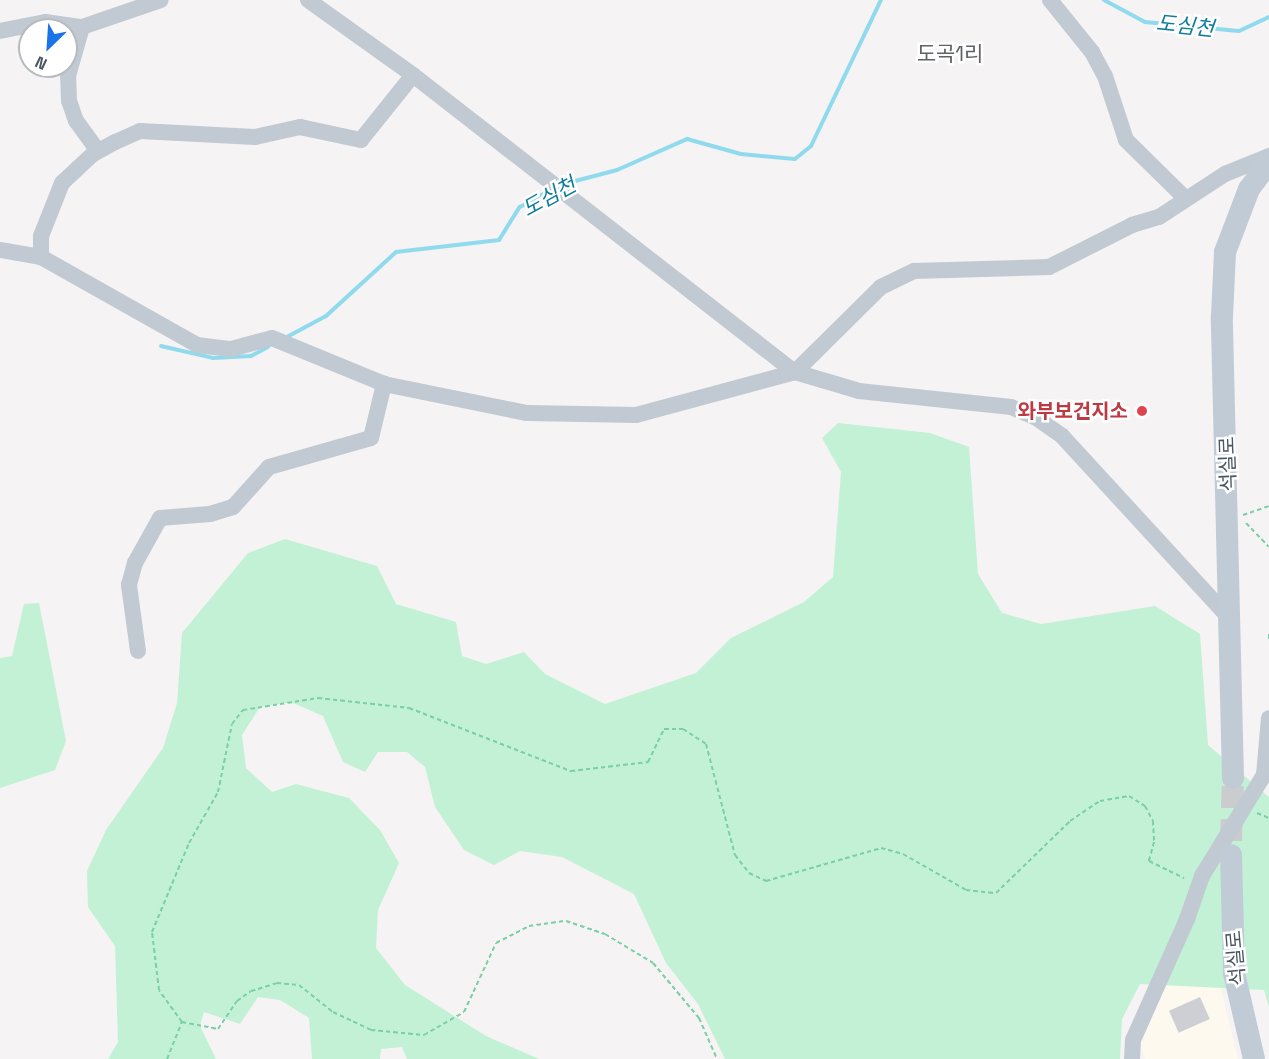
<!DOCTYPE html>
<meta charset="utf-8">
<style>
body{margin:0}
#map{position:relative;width:1269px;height:1059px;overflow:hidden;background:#f5f3f3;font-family:"Space Grotesk","Noto Sans KR",sans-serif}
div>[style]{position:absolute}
.commercial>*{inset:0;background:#fdf9ef}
.green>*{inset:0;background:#c3f1d5}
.stream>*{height:4px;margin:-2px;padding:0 2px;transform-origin:2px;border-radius:2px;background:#90daee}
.building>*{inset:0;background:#cdcfd5;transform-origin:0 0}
.secondary-tunnel>*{height:22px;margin-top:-11px;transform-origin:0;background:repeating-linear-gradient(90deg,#caccce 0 22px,transparent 0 33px)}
.path>*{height:2px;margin-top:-1px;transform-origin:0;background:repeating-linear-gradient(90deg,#7ad0a6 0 4.5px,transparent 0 7.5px)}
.street>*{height:16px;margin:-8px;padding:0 8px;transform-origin:8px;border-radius:8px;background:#c1cad2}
.secondary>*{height:22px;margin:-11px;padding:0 11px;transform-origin:11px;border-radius:11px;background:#c1cbd6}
.dots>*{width:16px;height:16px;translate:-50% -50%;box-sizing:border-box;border:3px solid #fff;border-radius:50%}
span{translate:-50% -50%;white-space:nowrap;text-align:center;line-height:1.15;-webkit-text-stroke:5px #fff;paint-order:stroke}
.health-label{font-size:20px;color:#be3a42;font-weight:700}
.right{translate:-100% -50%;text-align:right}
.street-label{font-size:20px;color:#4a5661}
.water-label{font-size:21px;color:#0c7c9b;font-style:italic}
.neighbourhood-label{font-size:21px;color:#5f6368}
.north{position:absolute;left:18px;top:18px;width:60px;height:60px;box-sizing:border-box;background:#fff;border:2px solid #b7bbc0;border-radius:50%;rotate:205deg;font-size:16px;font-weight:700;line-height:24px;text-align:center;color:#4a5661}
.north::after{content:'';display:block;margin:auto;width:21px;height:27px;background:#1a73e8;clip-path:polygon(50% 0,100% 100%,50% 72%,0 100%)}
</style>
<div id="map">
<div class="commercial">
<i style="clip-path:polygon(1165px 984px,1221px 988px,1238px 1059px,1145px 1059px,1140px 1046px)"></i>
</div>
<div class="green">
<i style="clip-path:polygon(838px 423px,930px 433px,969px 447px,978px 574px,1002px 613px,1041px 624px,1155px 606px,1200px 634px,1208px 745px,1269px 797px,1269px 1007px,1264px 990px,1140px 984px,1122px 1019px,1120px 1059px,725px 1059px,698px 1004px,666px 963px,634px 894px,562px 857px,520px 851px,494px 865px,464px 850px,435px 807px,425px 767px,407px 752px,378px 752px,365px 772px,343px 762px,323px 716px,291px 702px,260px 707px,242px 735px,246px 768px,272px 792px,296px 784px,349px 798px,380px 830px,399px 863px,378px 910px,376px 948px,405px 985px,486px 1036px,539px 1059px,407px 1059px,402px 1047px,381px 1049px,380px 1059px,312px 1059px,309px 1018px,280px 1000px,258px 997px,240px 1024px,204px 1012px,200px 1026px,216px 1059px,108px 1059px,118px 1042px,115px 946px,88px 907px,87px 871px,106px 830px,163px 748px,177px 703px,182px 633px,248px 553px,285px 539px,377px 566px,396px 604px,456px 622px,462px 656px,486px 664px,524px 652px,545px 674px,605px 704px,696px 673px,731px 638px,804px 602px,833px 577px,841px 472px,822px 438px)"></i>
<i style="clip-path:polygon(39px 603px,66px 741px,55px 770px,0 788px,0 658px,12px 656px,24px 604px)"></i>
</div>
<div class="stream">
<i style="left:1104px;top:0;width:47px;rotate:28.2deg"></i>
<i style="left:1145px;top:22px;width:94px;rotate:5.5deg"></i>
<i style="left:1239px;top:31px;width:33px;rotate:-25deg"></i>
<i style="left:560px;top:185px;width:59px;rotate:-14.7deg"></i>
<i style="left:617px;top:170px;width:77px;rotate:-23.9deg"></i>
<i style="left:687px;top:139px;width:56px;rotate:15.5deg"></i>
<i style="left:741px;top:154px;width:54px;rotate:5.3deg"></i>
<i style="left:795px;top:159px;width:21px;rotate:-39deg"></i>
<i style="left:811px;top:146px;width:162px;rotate:-64.4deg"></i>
<i style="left:285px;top:338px;width:47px;rotate:-28.2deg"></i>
<i style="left:326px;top:316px;width:95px;rotate:-42.4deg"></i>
<i style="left:396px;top:252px;width:104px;rotate:-6.6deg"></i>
<i style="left:499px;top:240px;width:39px;rotate:-58deg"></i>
<i style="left:520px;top:207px;width:35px;rotate:-29deg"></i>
<i style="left:161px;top:346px;width:53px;rotate:13deg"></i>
<i style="left:213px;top:358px;width:38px;rotate:-3deg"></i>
<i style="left:251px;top:356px;width:19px;rotate:-28deg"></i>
</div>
<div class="building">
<i style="left:1200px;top:997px;width:24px;height:34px;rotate:66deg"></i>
</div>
<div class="secondary-tunnel">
<i style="left:1231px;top:841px;width:63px;rotate:-88.2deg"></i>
</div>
<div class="path">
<i style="left:1243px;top:515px;width:28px;rotate:-19deg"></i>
<i style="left:1246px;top:523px;width:33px;rotate:46deg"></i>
<i style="left:1269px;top:634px;width:7px;rotate:90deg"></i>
<i style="left:1257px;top:813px;width:13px;rotate:23deg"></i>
<i style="left:182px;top:1022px;width:37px;rotate:11deg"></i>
<i style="left:218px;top:1029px;width:34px;rotate:-56deg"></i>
<i style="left:237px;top:1001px;width:17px;rotate:-36deg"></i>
<i style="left:251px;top:991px;width:27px;rotate:-17deg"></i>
<i style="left:277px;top:983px;width:22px;rotate:5deg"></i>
<i style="left:299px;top:985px;width:43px;rotate:38.5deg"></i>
<i style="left:333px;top:1012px;width:42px;rotate:25.3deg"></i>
<i style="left:371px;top:1030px;width:53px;rotate:5.4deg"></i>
<i style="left:424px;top:1035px;width:46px;rotate:-29.9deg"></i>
<i style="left:464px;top:1012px;width:76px;rotate:-65.1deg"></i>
<i style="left:496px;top:943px;width:37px;rotate:-27deg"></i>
<i style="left:529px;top:926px;width:37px;rotate:-8deg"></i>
<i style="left:566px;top:921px;width:41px;rotate:18.4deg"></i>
<i style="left:605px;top:934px;width:56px;rotate:31.1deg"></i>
<i style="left:653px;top:963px;width:72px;rotate:50.1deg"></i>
<i style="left:699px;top:1018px;width:45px;rotate:66.3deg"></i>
<i style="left:167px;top:1059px;width:40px;rotate:-68deg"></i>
<i style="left:182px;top:1022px;width:39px;rotate:-126deg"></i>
<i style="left:159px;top:990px;width:58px;rotate:-96.9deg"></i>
<i style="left:152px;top:932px;width:96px;rotate:-67.4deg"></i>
<i style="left:189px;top:843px;width:59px;rotate:-60.4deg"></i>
<i style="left:218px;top:792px;width:69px;rotate:-78.4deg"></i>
<i style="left:232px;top:724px;width:18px;rotate:-52deg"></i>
<i style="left:243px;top:710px;width:76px;rotate:-9.1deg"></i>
<i style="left:318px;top:698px;width:92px;rotate:6.3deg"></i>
<i style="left:409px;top:708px;width:174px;rotate:21.3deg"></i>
<i style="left:571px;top:771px;width:78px;rotate:-6.7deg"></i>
<i style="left:648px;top:762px;width:37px;rotate:-64deg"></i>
<i style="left:664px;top:729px;width:19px"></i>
<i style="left:683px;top:729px;width:27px;rotate:33deg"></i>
<i style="left:706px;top:744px;width:115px;rotate:75.4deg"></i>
<i style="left:735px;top:855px;width:23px;rotate:52deg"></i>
<i style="left:749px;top:873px;width:19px;rotate:25deg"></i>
<i style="left:766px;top:881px;width:120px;rotate:-16deg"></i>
<i style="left:881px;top:848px;width:23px;rotate:15deg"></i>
<i style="left:903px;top:854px;width:73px;rotate:29.7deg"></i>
<i style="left:966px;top:890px;width:30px;rotate:6deg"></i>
<i style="left:996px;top:893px;width:103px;rotate:-44.2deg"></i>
<i style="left:1070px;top:821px;width:36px;rotate:-34deg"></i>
<i style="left:1100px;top:801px;width:29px;rotate:-10deg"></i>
<i style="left:1129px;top:796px;width:19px;rotate:32deg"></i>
<i style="left:1145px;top:806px;width:17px;rotate:62deg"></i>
<i style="left:1153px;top:821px;width:21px;rotate:87deg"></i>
<i style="left:1154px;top:842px;width:20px;rotate:105deg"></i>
<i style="left:1149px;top:861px;width:39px;rotate:26deg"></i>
</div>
<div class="street">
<i style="left:308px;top:0;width:129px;rotate:35.5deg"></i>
<i style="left:413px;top:75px;width:484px;rotate:37.9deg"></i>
<i style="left:795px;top:372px;width:67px;rotate:16.5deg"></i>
<i style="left:859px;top:391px;width:153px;rotate:6deg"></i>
<i style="left:1011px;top:407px;width:26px;rotate:23deg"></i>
<i style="left:1035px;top:417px;width:33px;rotate:35deg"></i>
<i style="left:1062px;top:436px;width:248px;rotate:47.4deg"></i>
<i style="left:1050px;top:0;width:67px;rotate:51.1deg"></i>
<i style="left:1092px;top:52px;width:27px;rotate:62deg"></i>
<i style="left:1105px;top:76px;width:67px;rotate:71.8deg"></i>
<i style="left:1126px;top:140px;width:84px;rotate:44.5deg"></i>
<i style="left:0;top:31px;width:46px;rotate:-11.3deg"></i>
<i style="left:45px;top:22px;width:37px;rotate:8deg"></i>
<i style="left:413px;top:75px;width:83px;rotate:128.7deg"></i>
<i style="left:361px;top:140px;width:62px;rotate:-168deg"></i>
<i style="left:300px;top:127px;width:46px;rotate:167.5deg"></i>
<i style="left:255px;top:137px;width:115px;rotate:-177deg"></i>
<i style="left:140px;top:131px;width:27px;rotate:156deg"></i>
<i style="left:115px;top:142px;width:25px;rotate:151deg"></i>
<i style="left:93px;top:154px;width:42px;rotate:136.9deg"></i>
<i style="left:62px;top:183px;width:57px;rotate:111.6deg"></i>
<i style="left:41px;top:236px;width:21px;rotate:90deg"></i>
<i style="left:41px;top:257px;width:179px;rotate:29.4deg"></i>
<i style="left:197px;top:345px;width:34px;rotate:7deg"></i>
<i style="left:231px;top:349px;width:42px;rotate:-15deg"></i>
<i style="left:272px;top:338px;width:121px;rotate:22.3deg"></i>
<i style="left:384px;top:384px;width:146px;rotate:11.5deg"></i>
<i style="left:527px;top:413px;width:109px;rotate:1.1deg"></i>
<i style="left:636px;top:415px;width:165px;rotate:-15.1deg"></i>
<i style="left:795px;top:372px;width:121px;rotate:-44.7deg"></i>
<i style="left:881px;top:287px;width:37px;rotate:-26deg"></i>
<i style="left:914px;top:271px;width:135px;rotate:-1.7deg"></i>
<i style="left:1049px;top:267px;width:93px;rotate:-26.8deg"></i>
<i style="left:1132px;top:225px;width:28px;rotate:-17deg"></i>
<i style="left:1159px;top:217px;width:79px;rotate:-33.1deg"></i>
<i style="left:1225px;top:174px;width:48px;rotate:-22.2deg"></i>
<i style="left:98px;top:151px;width:37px;rotate:-126deg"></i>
<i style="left:76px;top:121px;width:21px;rotate:-109deg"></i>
<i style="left:69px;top:101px;width:25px;rotate:-92deg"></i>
<i style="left:68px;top:76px;width:51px;rotate:-74.1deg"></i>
<i style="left:82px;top:27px;width:83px;rotate:-18.9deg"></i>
<i style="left:0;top:250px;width:42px;rotate:9.7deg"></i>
<i style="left:138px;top:651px;width:67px;rotate:-97.8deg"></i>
<i style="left:129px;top:585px;width:23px;rotate:-75deg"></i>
<i style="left:135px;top:563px;width:51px;rotate:-60.9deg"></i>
<i style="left:160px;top:518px;width:50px;rotate:-4.6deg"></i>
<i style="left:210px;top:514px;width:24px;rotate:-17deg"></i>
<i style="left:233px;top:507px;width:54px;rotate:-48deg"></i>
<i style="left:269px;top:467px;width:106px;rotate:-15.9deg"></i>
<i style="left:371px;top:438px;width:56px;rotate:-76.5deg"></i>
<i style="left:1132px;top:1059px;width:19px;rotate:-87deg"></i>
<i style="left:1133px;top:1040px;width:133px;rotate:-65.9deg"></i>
<i style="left:1187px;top:919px;width:46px;rotate:-70.8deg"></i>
<i style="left:1202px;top:876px;width:119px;rotate:-58.5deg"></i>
<i style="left:1264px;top:775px;width:57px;rotate:-85deg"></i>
</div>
<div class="secondary">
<i style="left:1233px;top:778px;width:462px;rotate:-91.4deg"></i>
<i style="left:1222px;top:316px;width:64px;rotate:-87.3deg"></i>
<i style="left:1225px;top:252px;width:67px;rotate:-69.1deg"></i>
<i style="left:1249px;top:189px;width:34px;rotate:-53deg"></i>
<i style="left:1231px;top:855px;width:118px;rotate:88.5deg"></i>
<i style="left:1234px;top:973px;width:88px;rotate:76.9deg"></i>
</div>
<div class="dots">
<i style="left:1142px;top:411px;background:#e0444e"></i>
</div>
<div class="health-label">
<span class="right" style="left:1128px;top:411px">와부보건지소</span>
</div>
<div class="street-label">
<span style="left:1228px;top:464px;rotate:-92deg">석실로</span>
<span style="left:1236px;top:958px;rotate:-95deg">석실로</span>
</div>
<div class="water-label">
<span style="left:1185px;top:26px;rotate:6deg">도심천</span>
<span style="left:549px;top:197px;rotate:-29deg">도심천</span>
</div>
<div class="neighbourhood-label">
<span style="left:950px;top:54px">도곡1리</span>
</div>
<div class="north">N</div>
</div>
